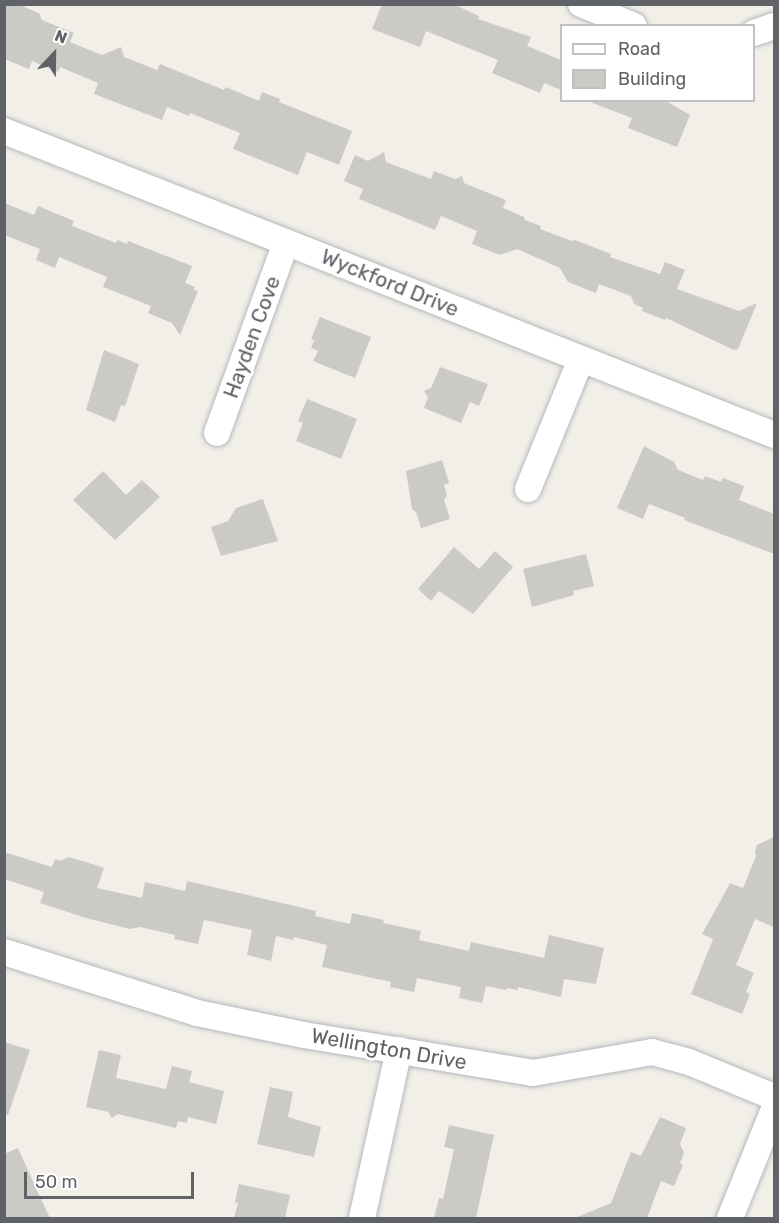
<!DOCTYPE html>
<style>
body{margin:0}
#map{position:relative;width:779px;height:1223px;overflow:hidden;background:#f1efe8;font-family:Rubik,sans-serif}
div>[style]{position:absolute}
.building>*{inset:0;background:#cccac5}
.roads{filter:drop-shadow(0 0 2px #b5b8bc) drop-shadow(0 0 2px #b5b8bc)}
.street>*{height:26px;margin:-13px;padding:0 13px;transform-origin:13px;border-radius:13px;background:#fff}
span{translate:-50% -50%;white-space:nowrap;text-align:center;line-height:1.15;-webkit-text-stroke:6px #fff;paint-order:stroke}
.street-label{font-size:21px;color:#5f6368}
.frame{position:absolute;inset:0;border:6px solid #5f6368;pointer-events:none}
.legend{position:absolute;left:560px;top:24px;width:195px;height:78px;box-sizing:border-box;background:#fff;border:2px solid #bfc1c3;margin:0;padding:8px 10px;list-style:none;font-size:18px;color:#5f6368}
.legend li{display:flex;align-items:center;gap:12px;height:30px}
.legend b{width:30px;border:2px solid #bfc1c3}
.north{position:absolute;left:24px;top:24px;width:60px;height:60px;-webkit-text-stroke:4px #fff;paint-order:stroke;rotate:22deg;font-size:16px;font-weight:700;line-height:24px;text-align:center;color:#5f6368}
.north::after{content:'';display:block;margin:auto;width:21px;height:27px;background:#5f6368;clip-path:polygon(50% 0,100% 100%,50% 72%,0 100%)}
.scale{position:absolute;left:24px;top:1172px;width:170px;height:27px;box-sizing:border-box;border:3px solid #5f6368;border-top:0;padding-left:8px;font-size:18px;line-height:21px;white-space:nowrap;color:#5f6368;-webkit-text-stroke:4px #fff;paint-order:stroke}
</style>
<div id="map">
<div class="building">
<i style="clip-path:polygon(4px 4px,17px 4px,39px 13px,42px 20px,74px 33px,70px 42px,102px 55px,121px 47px,124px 57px,157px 70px,160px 64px,224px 90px,226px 87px,259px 101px,262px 92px,280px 99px,279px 102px,352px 131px,339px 165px,307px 152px,298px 175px,233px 149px,240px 133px,190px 113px,189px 116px,167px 107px,162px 120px,94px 94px,98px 83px,60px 67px,58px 72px,32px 61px,29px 69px,4px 59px)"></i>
<i style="clip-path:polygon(382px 4px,453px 4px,479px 16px,478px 19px,531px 37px,527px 46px,561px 60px,561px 90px,544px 83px,540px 93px,492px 73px,498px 60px,426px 31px,420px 47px,372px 29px)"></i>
<i style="clip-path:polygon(664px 100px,690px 115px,677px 147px,628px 128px,632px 118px,590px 102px)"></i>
<i style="clip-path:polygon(384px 152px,386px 162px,431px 179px,434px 171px,455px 179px,462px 176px,464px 183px,506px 200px,503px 208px,524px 217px,525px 220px,541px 226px,540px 229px,572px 241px,575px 240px,611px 254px,610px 257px,660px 274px,665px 262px,685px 270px,677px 289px,739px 311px,757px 303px,738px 349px,734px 350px,666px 318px,665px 320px,642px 311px,643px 308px,634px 304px,631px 296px,599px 284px,596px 293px,568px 282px,560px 268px,517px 249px,500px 255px,472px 244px,477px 231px,441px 216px,435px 230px,359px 199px,363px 189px,344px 181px,355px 155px,368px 161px)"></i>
<i style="clip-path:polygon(4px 203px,34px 215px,38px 206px,74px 221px,72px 226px,116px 243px,117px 240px,127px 244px,128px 241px,192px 266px,185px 283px,195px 287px,194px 290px,198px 291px,180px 335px,172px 323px,148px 313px,151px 306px,103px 287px,107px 277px,59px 257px,55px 268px,36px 260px,40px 249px,4px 235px)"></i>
<i style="clip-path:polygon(320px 317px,371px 337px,355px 378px,313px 361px,318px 351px,311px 348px,314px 340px,311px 339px)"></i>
<i style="clip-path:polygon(104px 350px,139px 364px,125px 406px,121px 405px,115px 422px,86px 410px)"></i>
<i style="clip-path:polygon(440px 367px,488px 384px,479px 406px,470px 402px,461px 423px,424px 408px,428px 397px,424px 391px,431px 388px)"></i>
<i style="clip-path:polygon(307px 399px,357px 419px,341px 459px,296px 441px,303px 423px,298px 421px)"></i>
<i style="clip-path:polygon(644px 446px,674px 462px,678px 470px,703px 480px,705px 476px,721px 482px,723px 478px,744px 486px,739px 500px,774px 514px,774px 554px,684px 520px,685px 518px,649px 504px,643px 519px,617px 508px)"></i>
<i style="clip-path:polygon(442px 460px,449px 483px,444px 485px,447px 495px,444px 500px,450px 519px,421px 528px,416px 512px,412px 509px,406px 471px)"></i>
<i style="clip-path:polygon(103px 471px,126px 495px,142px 480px,160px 497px,115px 540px,73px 500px)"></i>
<i style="clip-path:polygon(263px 499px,278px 541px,221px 556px,211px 527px,228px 521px,236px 508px)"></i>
<i style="clip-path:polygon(454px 547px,479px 569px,495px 551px,513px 567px,473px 614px,439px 591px,431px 601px,418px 589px)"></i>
<i style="clip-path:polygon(586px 554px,594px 586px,573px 591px,574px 595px,532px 607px,523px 569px)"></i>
<i style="clip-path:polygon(774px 837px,774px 927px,755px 919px,736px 965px,754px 973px,746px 992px,750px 994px,742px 1014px,691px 994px,713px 939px,702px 934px,721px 900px,730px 883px,743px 888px,756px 856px,755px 851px,757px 845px)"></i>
<i style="clip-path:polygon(4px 852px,52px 867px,55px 859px,61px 861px,68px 857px,86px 862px,104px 868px,97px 888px,142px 898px,145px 882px,185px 891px,187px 881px,316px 911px,315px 916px,350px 924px,352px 913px,384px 920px,383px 923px,421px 931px,419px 940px,469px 951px,471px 942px,544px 958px,549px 935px,604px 948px,596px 984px,564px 979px,561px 997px,518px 987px,518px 990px,507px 988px,506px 990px,486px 986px,482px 1003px,459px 998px,461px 987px,417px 978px,414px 992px,390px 987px,391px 982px,322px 967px,327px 945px,294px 937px,293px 940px,276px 936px,271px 961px,247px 955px,252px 930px,204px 920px,198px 944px,174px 939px,175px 935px,140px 927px,130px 929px,86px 918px,40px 903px,44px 892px,4px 879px)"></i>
<i style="clip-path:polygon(4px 1042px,30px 1050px,8px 1115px,4px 1114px)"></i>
<i style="clip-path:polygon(99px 1050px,121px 1055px,116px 1078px,166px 1089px,172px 1066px,192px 1071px,189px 1082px,224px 1091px,216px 1124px,188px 1117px,187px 1123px,178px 1121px,176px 1128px,118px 1114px,112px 1118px,108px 1112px,86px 1107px)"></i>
<i style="clip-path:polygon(270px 1087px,293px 1092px,288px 1117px,321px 1127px,314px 1157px,257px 1144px)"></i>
<i style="clip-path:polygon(660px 1117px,686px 1128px,680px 1144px,684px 1153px,680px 1163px,683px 1165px,674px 1186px,661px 1181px,647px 1218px,575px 1218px,611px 1203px,631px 1152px,641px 1156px)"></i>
<i style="clip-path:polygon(449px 1125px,494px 1135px,476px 1218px,434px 1218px,439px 1198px,443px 1199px,454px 1149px,444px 1147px)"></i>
<i style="clip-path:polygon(18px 1148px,40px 1197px,50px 1218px,4px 1218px,4px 1154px)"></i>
<i style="clip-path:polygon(239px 1184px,290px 1195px,285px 1218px,234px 1218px,238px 1203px,235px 1202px)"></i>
</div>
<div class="roads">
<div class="street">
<i style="left:581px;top:4px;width:57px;rotate:22.5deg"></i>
<i style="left:754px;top:33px;width:21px;rotate:-19deg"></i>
<i style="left:4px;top:131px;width:828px;rotate:21.54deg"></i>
<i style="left:217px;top:433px;width:203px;rotate:-70.1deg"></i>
<i style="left:528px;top:489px;width:140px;rotate:-67.8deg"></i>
<i style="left:4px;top:952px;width:202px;rotate:17.5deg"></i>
<i style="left:197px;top:1013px;width:109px;rotate:11.6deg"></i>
<i style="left:304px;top:1035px;width:232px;rotate:9.4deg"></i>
<i style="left:533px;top:1073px;width:121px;rotate:-10deg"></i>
<i style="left:652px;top:1052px;width:38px;rotate:15deg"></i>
<i style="left:689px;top:1062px;width:92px;rotate:22.4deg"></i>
<i style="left:362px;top:1218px;width:172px;rotate:-77.6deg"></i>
<i style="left:730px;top:1218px;width:118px;rotate:-68deg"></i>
</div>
</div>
<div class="street-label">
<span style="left:390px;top:283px;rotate:22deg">Wyckford Drive</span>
<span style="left:252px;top:337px;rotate:-70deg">Hayden Cove</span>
<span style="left:389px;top:1049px;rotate:10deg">Wellington Drive</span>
</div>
<div class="frame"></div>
<ul class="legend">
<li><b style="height:8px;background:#fff"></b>Road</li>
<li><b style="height:16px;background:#cccac5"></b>Building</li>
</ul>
<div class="north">N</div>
<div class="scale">50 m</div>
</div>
